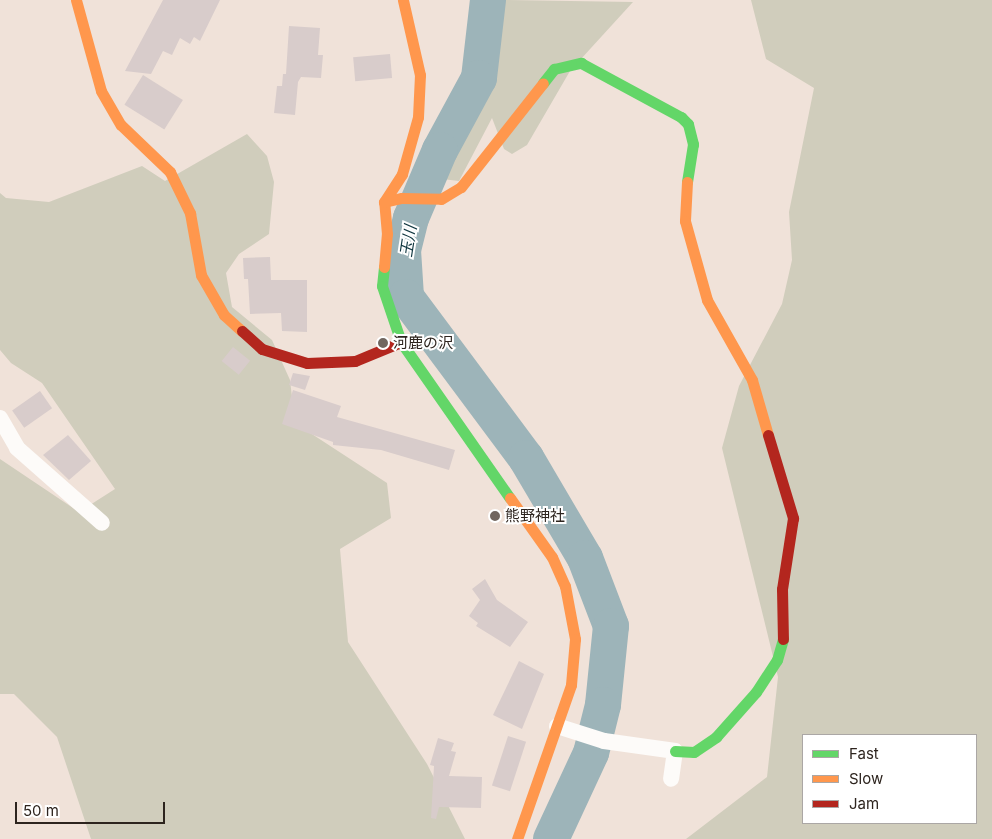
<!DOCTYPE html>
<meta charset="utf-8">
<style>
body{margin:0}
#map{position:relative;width:992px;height:839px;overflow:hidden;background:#f0e2d9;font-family:Inter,"Noto Sans JP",sans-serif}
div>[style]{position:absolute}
.green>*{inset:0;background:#d0cdbc}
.river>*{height:36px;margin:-18px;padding:0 18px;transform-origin:18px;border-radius:18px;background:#9db4b9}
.building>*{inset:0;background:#d8cccb;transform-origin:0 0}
.street>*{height:16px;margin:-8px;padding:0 8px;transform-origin:8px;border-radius:8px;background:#fdfbf9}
.fast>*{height:11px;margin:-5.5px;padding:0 5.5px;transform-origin:5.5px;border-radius:5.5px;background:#63d668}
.slow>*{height:11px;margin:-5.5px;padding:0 5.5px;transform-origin:5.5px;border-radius:5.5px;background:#ff974d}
.jam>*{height:11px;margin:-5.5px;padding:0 5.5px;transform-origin:5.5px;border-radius:5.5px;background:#b3261e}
.dots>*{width:14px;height:14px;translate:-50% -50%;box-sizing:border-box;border:2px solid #fff;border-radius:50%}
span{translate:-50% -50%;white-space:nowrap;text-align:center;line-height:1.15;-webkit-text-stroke:4px #fff;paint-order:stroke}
.poi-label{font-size:15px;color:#2d241e}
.left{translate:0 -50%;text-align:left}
.water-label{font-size:16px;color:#0e353e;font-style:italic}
.legend{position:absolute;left:802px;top:734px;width:175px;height:90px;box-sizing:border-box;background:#fff;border:1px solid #aba7a5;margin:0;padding:6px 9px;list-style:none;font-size:15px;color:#2d241e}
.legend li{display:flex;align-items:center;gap:10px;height:25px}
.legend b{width:25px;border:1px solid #aba7a5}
.scale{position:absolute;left:15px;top:802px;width:150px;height:22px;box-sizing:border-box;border:2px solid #2d241e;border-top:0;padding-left:6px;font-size:15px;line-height:18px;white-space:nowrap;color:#2d241e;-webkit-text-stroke:4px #fff;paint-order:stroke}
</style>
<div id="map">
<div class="green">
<i style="clip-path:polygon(505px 0,633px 2px,570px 71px,527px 145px,512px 154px,504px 149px,492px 118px,459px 181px,442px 179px,437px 162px,471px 101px)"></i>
<i style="clip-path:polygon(evenodd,751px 0,992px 0,992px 839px,686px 839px,767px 777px,778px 677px,722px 448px,739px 386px,782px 304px,792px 260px,789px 212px,814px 88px,766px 59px,751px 0,803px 735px,976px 735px,976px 823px,803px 823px,803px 735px)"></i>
<i style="clip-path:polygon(247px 134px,267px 156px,274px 182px,269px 234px,239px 254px,226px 273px,232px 307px,272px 340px,290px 380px,295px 423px,387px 483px,391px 518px,340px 549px,348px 642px,427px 764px,465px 839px,91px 839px,57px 737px,14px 694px,0 694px,0 459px,79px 512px,115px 489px,42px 383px,11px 363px,0 350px,0 193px,6px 198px,49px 202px,142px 166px,165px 181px)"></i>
</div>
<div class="river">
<i style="left:488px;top:0;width:79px;rotate:96.6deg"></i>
<i style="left:479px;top:78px;width:82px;rotate:118.4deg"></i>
<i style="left:440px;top:150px;width:74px;rotate:113.1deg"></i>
<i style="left:411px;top:218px;width:33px;rotate:104deg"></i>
<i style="left:403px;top:250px;width:47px;rotate:86.3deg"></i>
<i style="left:406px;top:297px;width:201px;rotate:53.3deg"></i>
<i style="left:526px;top:458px;width:116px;rotate:59.5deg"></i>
<i style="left:585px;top:558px;width:73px;rotate:69.1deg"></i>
<i style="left:611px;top:626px;width:79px;rotate:95.8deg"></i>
<i style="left:603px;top:705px;width:49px;rotate:104deg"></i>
<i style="left:591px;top:753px;width:95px;rotate:114.9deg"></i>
</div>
<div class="building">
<i style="clip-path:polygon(163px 0,220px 0,200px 41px,194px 37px,190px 44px,180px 38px,172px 55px,163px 51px,151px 74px,125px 71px)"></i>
<i style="clip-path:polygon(289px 26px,320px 28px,318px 55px,323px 55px,321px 78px,301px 77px,298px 82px,295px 115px,274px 113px,277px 86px,282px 86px,283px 74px,286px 74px)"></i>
<i style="left:390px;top:54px;width:24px;height:37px;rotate:85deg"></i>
<i style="left:143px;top:75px;width:47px;height:35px;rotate:32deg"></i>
<i style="clip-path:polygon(270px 257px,271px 280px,307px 280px,307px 332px,282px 331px,281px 313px,250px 314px,248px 279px,244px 279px,243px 258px)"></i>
<i style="left:233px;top:347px;width:22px;height:18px;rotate:39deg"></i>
<i style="clip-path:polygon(293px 373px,310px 376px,305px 390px,289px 385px)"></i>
<i style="clip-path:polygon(293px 390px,341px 406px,337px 417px,455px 450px,449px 470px,381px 450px,333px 445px,333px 442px,282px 424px)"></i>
<i style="left:40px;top:391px;width:21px;height:34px;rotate:55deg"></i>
<i style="clip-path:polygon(68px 435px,91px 461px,69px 480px,43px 455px)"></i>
<i style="clip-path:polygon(485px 579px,497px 600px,528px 622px,510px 647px,476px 626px,478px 623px,469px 616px,480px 600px,472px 589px)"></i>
<i style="clip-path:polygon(519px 661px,544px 674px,522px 729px,493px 715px)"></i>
<i style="left:508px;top:736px;width:19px;height:52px;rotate:18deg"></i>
<i style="clip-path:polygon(438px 738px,454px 743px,451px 751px,456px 752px,449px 776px,482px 777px,481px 808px,439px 807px,436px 819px,431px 818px,434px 766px,430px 765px)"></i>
</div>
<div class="street">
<i style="left:0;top:418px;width:34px;rotate:60deg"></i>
<i style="left:17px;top:448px;width:113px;rotate:41.4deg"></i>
<i style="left:557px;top:726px;width:49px;rotate:17.7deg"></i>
<i style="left:604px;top:741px;width:72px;rotate:8deg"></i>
<i style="left:675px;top:751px;width:28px;rotate:98deg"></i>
</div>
<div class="fast">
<i style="left:543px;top:83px;width:18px;rotate:-52deg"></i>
<i style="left:554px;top:69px;width:28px;rotate:-13deg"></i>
<i style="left:581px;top:63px;width:114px;rotate:28.4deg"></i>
<i style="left:681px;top:117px;width:10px;rotate:45deg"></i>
<i style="left:688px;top:124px;width:21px;rotate:76deg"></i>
<i style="left:693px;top:144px;width:38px;rotate:99deg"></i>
<i style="left:384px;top:267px;width:19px;rotate:96deg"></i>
<i style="left:382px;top:286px;width:59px;rotate:71.3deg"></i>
<i style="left:401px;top:342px;width:190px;rotate:55.1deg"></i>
<i style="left:675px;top:751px;width:19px;rotate:3deg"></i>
<i style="left:694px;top:752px;width:27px;rotate:-34deg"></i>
<i style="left:716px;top:737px;width:60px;rotate:-48.4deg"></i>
<i style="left:756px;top:692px;width:38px;rotate:-57deg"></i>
<i style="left:777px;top:660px;width:22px;rotate:-74deg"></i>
</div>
<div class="slow">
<i style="left:76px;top:0;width:94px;rotate:74.6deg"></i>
<i style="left:101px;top:91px;width:39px;rotate:60deg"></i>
<i style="left:121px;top:125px;width:68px;rotate:43.8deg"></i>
<i style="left:170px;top:172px;width:46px;rotate:64deg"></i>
<i style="left:190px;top:213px;width:63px;rotate:79.9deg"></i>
<i style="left:201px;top:275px;width:46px;rotate:60.1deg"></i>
<i style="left:224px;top:315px;width:24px;rotate:42deg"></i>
<i style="left:687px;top:182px;width:39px;rotate:93deg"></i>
<i style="left:685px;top:221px;width:82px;rotate:74.4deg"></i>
<i style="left:707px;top:300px;width:92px;rotate:60.6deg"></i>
<i style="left:752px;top:380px;width:57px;rotate:73.8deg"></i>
<i style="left:384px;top:202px;width:18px;rotate:-13deg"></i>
<i style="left:402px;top:198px;width:39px;rotate:1deg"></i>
<i style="left:441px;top:199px;width:23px;rotate:-31deg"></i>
<i style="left:461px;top:187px;width:132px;rotate:-51.7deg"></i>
<i style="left:384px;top:267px;width:33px;rotate:-85deg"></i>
<i style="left:387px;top:234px;width:32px;rotate:-95deg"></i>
<i style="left:384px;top:202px;width:33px;rotate:-57deg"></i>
<i style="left:402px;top:174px;width:59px;rotate:-74.3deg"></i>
<i style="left:418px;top:117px;width:42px;rotate:-87.3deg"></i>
<i style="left:420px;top:75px;width:77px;rotate:-102.8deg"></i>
<i style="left:510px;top:498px;width:72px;rotate:54.6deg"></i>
<i style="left:552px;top:557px;width:32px;rotate:66deg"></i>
<i style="left:565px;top:586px;width:54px;rotate:79.3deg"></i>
<i style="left:575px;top:639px;width:46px;rotate:95deg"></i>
<i style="left:571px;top:685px;width:163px;rotate:109.3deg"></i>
</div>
<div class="jam">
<i style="left:242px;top:331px;width:27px;rotate:42deg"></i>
<i style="left:262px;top:349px;width:47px;rotate:17.3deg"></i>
<i style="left:307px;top:363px;width:48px;rotate:-2.4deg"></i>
<i style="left:355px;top:361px;width:50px;rotate:-22.4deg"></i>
<i style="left:768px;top:435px;width:87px;rotate:73.2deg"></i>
<i style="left:793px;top:518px;width:72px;rotate:98.8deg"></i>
<i style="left:782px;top:589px;width:50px;rotate:88.9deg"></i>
</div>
<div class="dots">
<i style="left:383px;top:343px;background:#71665f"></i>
<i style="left:495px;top:516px;background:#71665f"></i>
</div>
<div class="poi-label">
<span class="left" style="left:393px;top:343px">河鹿の沢</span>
<span class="left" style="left:505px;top:516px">熊野神社</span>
</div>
<div class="water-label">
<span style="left:408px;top:241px;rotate:-81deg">玉川</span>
</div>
<ul class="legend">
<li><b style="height:6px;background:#63d668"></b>Fast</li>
<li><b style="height:6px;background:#ff974d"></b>Slow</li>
<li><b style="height:6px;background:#b3261e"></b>Jam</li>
</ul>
<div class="scale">50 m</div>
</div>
